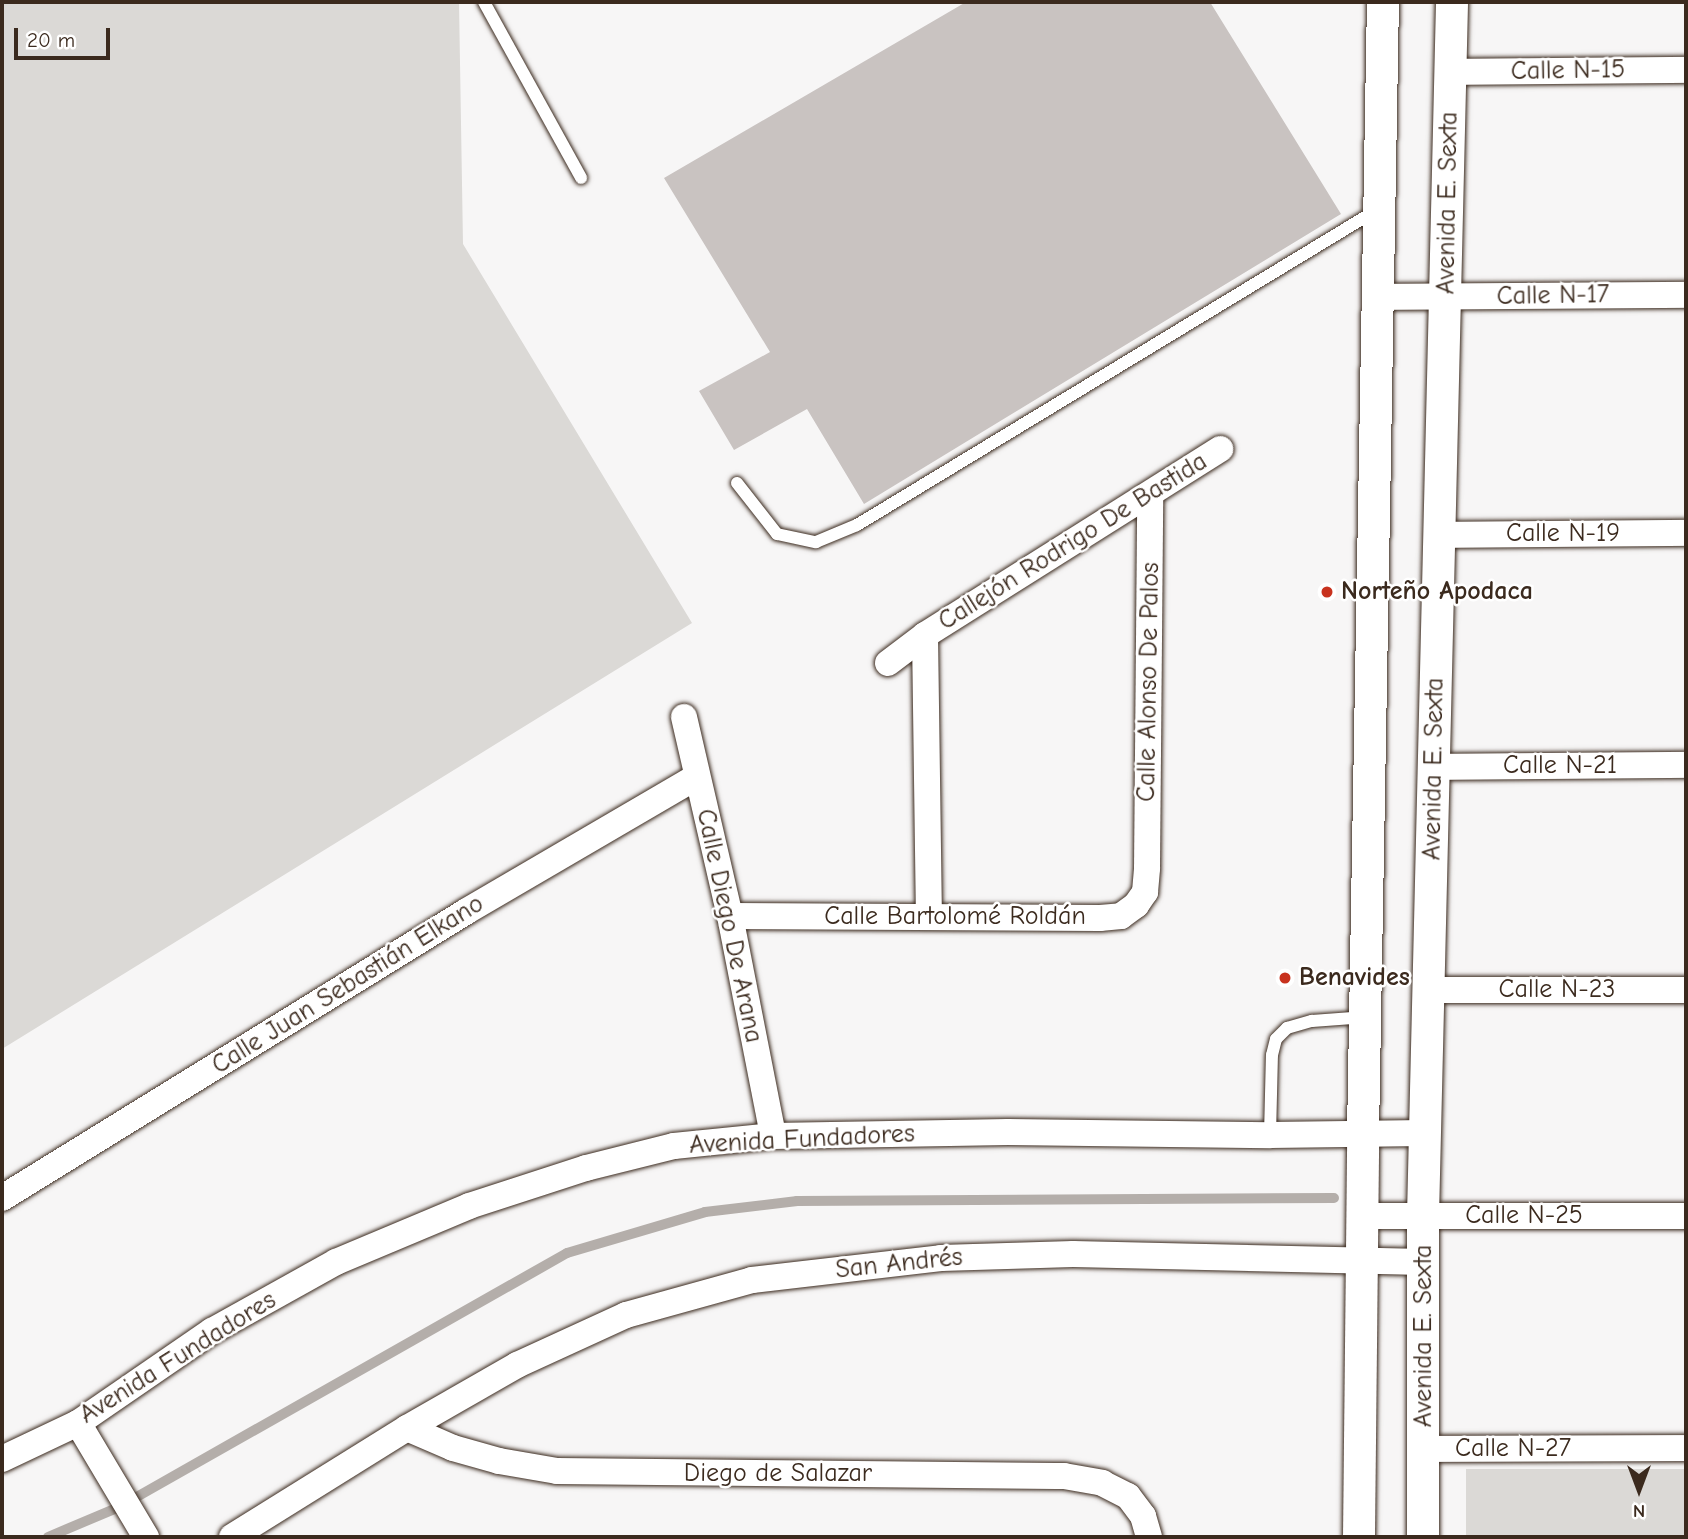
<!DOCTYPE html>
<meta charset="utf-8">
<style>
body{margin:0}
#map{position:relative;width:1688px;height:1539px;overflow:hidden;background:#f7f6f6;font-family:"Comic Neue",sans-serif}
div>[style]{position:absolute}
.green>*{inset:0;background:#dbd9d6;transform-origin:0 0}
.stream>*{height:10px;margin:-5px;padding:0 5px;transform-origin:5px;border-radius:5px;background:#b4aeaa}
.building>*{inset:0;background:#c9c3c1}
.roads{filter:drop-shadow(0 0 2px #3b2a1e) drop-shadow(0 0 2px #3b2a1e)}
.service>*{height:12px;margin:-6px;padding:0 6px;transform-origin:6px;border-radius:6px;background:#fff}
.minor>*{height:26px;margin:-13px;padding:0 13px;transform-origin:13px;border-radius:13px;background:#fff}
.tertiary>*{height:32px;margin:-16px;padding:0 16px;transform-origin:16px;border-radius:16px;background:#fff}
.dots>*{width:19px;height:19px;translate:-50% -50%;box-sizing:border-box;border:4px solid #fff;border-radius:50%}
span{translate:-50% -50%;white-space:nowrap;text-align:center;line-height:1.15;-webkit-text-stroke:5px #fff;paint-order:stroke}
.street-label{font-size:26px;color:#3b2a1e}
.poi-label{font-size:26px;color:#3b2a1e;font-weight:700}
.left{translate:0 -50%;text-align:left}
.frame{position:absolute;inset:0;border:4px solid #3b2a1e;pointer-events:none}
.north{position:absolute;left:1604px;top:1455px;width:70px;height:70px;-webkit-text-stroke:5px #fff;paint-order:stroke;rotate:180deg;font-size:19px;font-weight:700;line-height:28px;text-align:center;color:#3b2a1e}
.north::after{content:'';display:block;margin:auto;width:24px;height:32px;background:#3b2a1e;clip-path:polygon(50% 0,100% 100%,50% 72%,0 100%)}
.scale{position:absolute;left:14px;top:28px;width:96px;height:32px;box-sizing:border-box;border:4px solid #3b2a1e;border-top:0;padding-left:9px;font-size:21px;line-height:24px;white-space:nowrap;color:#3b2a1e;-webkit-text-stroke:5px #fff;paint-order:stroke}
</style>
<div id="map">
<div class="green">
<i style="clip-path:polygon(2px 2px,459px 2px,463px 244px,692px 623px,2px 1049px)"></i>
<i style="left:1466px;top:1469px;width:220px;height:68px"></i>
</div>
<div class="stream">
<i style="left:48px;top:1537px;width:77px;rotate:-22.9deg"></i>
<i style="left:119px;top:1507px;width:515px;rotate:-29.55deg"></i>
<i style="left:567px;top:1253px;width:144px;rotate:-16.5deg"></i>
<i style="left:705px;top:1212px;width:93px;rotate:-6.8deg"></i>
<i style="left:797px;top:1201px;width:537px;rotate:-0.32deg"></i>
</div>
<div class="building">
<i style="clip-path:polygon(966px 2px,1210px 2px,1341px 214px,864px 504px,807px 409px,734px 450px,699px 391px,770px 352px,664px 178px)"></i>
</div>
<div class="roads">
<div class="service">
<i style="left:484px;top:2px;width:201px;rotate:61.1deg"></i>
<i style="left:737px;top:483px;width:65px;rotate:51.9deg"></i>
<i style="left:777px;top:534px;width:40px;rotate:12deg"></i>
<i style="left:816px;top:542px;width:44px;rotate:-22.5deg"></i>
<i style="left:857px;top:525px;width:606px;rotate:-31.22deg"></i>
<i style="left:1270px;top:1135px;width:80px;rotate:-88.6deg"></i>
<i style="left:1272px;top:1055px;width:16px;rotate:-76deg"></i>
<i style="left:1276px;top:1039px;width:16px;rotate:-45deg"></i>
<i style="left:1287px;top:1028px;width:26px;rotate:-16deg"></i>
<i style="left:1312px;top:1021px;width:54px;rotate:-4.2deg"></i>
</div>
<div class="minor">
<i style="left:1450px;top:72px;width:236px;rotate:-0.5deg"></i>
<i style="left:1377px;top:297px;width:309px;rotate:-0.4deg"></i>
<i style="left:1439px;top:535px;width:247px;rotate:-0.5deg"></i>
<i style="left:925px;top:635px;width:282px;rotate:89.2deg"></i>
<i style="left:888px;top:663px;width:46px;rotate:-37.1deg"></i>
<i style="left:925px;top:635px;width:349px;rotate:-32.2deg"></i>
<i style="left:684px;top:717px;width:204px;rotate:77deg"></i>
<i style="left:730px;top:916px;width:224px;rotate:78.9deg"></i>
<i style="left:1434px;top:767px;width:252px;rotate:-0.5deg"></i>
<i style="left:730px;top:916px;width:370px;rotate:0.3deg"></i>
<i style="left:1100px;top:918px;width:21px;rotate:-5deg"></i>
<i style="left:1121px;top:916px;width:19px;rotate:-36deg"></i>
<i style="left:1136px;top:905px;width:16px;rotate:-55deg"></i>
<i style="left:1145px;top:892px;width:24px;rotate:-85deg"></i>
<i style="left:1147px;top:868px;width:373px;rotate:-89.5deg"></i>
<i style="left:1428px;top:990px;width:258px"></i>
<i style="left:2px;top:1198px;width:546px;rotate:-31.68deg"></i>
<i style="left:467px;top:911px;width:265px;rotate:-30.3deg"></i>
<i style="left:1362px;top:1216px;width:324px"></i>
<i style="left:78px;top:1423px;width:133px;rotate:59.2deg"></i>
<i style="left:407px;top:1428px;width:50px;rotate:23.5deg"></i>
<i style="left:453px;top:1448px;width:48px;rotate:15.8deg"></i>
<i style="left:499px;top:1461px;width:59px;rotate:9.8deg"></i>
<i style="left:557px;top:1471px;width:507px;rotate:0.57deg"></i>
<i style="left:1064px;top:1476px;width:39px;rotate:10deg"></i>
<i style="left:1102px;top:1483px;width:29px;rotate:27deg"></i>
<i style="left:1128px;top:1496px;width:25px;rotate:53deg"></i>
<i style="left:1143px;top:1516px;width:22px;rotate:74deg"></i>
<i style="left:1423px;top:1449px;width:263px;rotate:-0.2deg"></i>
<i style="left:2px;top:1459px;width:84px;rotate:-25.3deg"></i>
<i style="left:78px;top:1423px;width:163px;rotate:-34.5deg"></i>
<i style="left:212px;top:1331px;width:142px;rotate:-29.1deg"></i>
<i style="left:336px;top:1262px;width:144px;rotate:-22.8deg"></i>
<i style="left:469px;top:1206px;width:123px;rotate:-18deg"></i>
<i style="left:586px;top:1168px;width:91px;rotate:-14deg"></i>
<i style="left:674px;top:1146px;width:100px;rotate:-5.8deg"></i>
<i style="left:773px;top:1136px;width:235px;rotate:-1deg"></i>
<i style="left:1008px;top:1132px;width:262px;rotate:0.7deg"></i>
<i style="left:1270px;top:1135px;width:155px;rotate:-0.7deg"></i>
<i style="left:232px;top:1537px;width:206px;rotate:-31.9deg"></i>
<i style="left:407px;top:1428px;width:127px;rotate:-29.8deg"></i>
<i style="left:517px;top:1365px;width:120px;rotate:-24.6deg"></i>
<i style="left:626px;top:1315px;width:131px;rotate:-15.5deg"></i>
<i style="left:752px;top:1280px;width:190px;rotate:-6.6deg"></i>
<i style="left:941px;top:1258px;width:132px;rotate:-1.7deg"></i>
<i style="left:1073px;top:1254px;width:351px;rotate:1.3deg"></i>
</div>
<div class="tertiary">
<i style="left:1359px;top:1537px;width:403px;rotate:-89.4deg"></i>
<i style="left:1363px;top:1134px;width:1132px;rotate:-88.99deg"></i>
<i style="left:1423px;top:1537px;width:321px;rotate:-90deg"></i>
<i style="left:1423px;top:1216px;width:1214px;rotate:-88.63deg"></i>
</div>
</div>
<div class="dots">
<i style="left:1327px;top:592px;background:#c8321e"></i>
<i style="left:1285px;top:978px;background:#c8321e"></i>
</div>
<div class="street-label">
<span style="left:1568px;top:71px;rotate:-1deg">Calle N-15</span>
<span style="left:1448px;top:203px;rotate:-89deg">Avenida E. Sexta</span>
<span style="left:1553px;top:296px;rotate:-1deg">Calle N-17</span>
<span style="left:1563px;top:534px">Calle N-19</span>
<span style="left:1073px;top:542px;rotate:-32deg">Callejón Rodrigo De Bastida</span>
<span style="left:1149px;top:682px;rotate:-89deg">Calle Alonso De Palos</span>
<span style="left:1560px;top:766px">Calle N-21</span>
<span style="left:1434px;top:769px;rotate:-89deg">Avenida E. Sexta</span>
<span style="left:955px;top:917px">Calle Bartolomé Roldán</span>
<span style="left:729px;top:926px;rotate:78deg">Calle Diego De Arana</span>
<span style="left:348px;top:985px;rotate:-32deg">Calle Juan Sebastián Elkano</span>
<span style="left:1557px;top:990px">Calle N-23</span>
<span style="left:802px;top:1140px;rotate:-3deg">Avenida Fundadores</span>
<span style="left:1524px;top:1216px">Calle N-25</span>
<span style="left:899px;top:1264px;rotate:-6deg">San Andrés</span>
<span style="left:1424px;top:1336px;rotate:-90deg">Avenida E. Sexta</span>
<span style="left:178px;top:1358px;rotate:-32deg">Avenida Fundadores</span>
<span style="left:1513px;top:1449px">Calle N-27</span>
<span style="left:778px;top:1474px">Diego de Salazar</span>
</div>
<div class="poi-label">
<span class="left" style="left:1341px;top:592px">Norteño Apodaca</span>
<span class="left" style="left:1299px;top:978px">Benavides</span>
</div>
<div class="frame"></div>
<div class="north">N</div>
<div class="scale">20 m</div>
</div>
